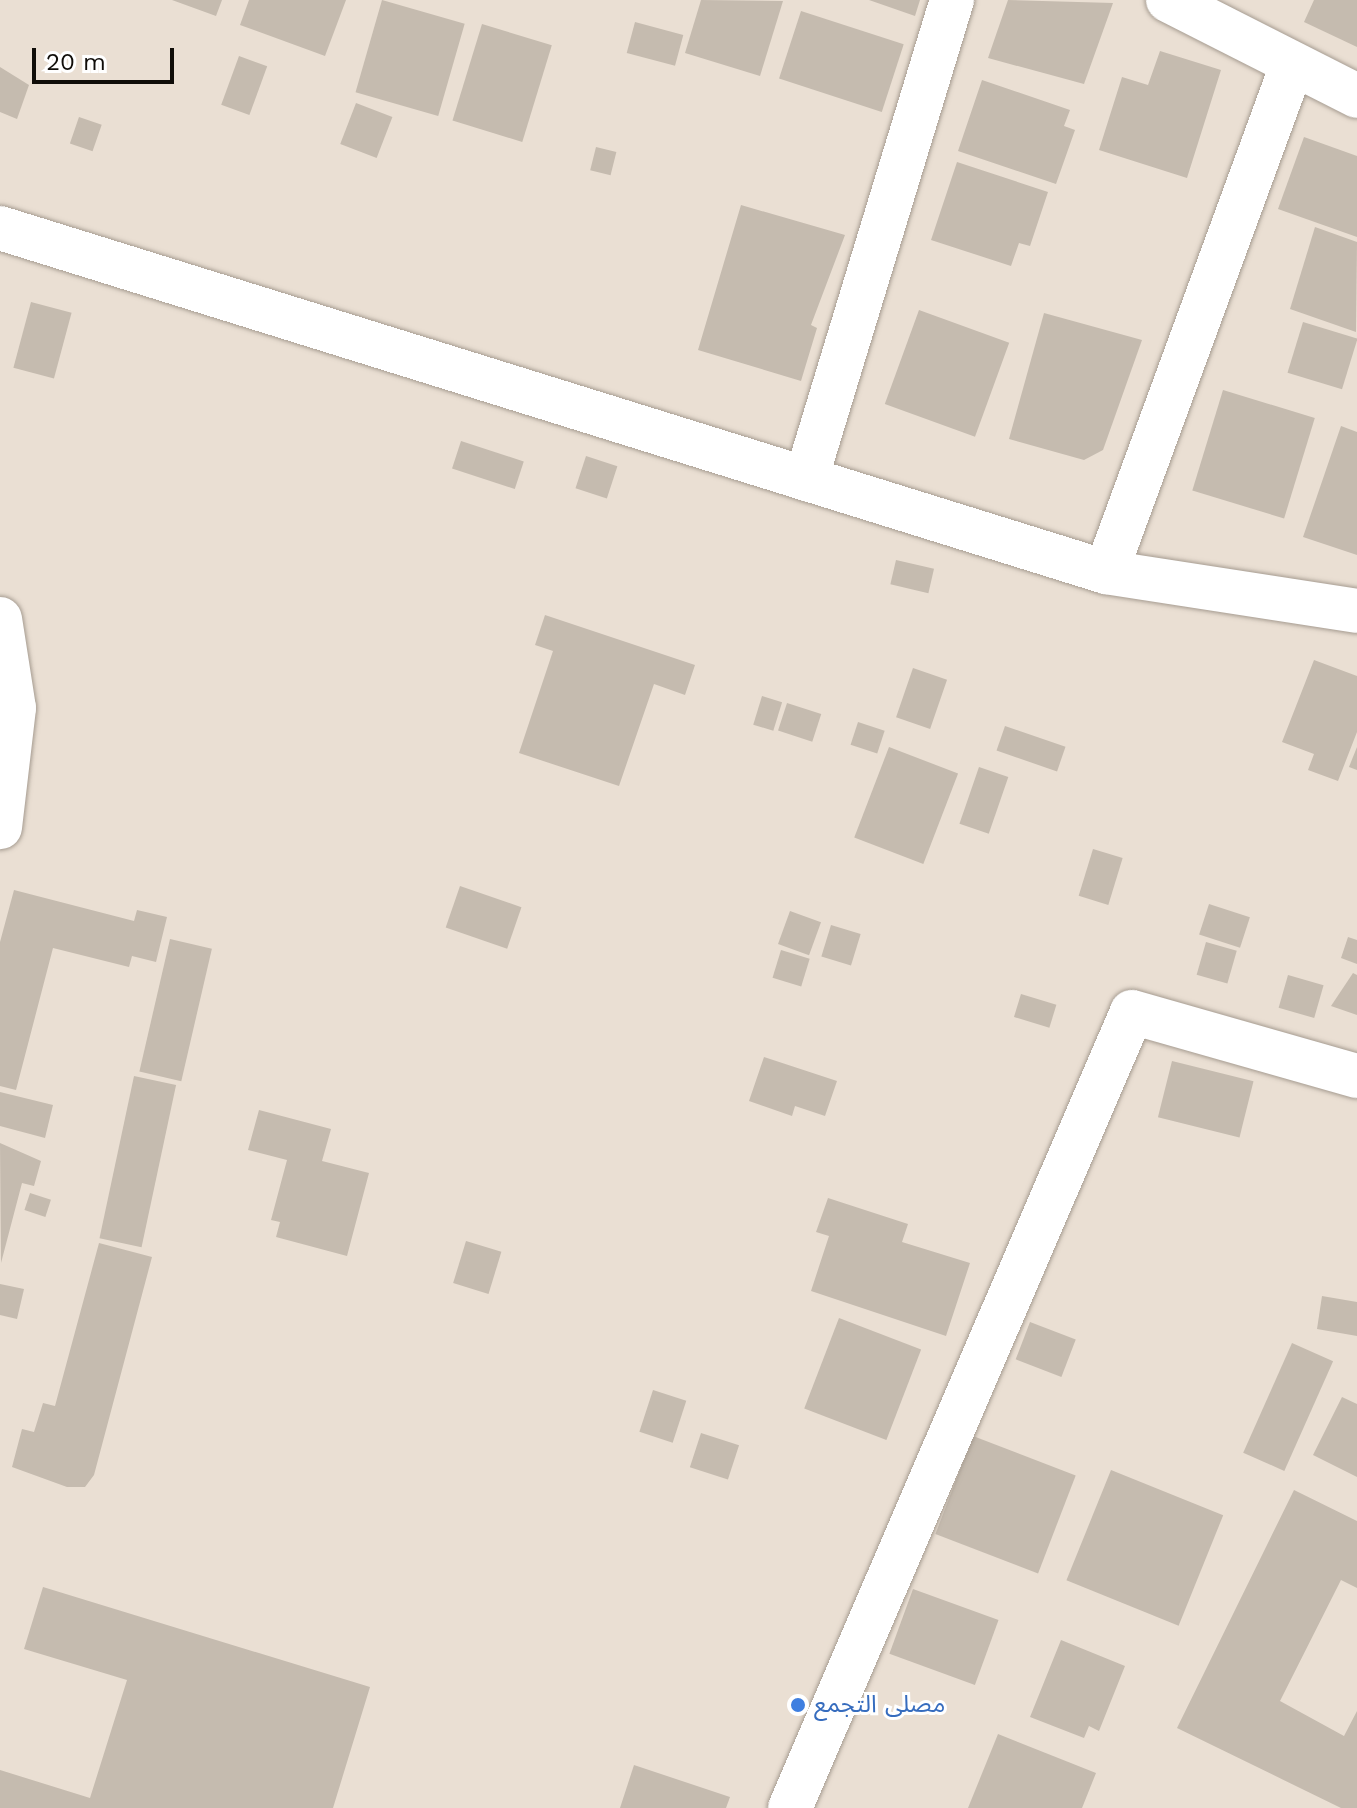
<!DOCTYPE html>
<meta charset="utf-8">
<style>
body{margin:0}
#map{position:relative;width:1357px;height:1808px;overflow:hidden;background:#eadfd3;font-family:"Work Sans","Noto Sans Arabic",sans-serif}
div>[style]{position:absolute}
.building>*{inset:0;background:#c5bbaf;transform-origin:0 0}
.roads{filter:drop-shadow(0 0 2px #a69c91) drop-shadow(0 0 2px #a69c91)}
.minor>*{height:44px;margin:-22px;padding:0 22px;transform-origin:22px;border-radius:22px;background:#fff}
.tertiary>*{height:44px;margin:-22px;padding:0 22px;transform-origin:22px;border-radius:22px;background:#fff}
.dots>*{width:22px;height:22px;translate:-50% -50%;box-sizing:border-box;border:4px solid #fff;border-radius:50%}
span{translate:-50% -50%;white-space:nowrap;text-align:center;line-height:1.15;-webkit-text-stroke:6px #fff;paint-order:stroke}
.shop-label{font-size:24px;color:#366cbe}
.left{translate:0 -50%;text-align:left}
.scale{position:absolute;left:32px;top:48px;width:142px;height:36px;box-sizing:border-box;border:4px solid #100d09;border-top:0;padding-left:10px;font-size:24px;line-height:28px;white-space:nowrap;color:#100d09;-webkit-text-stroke:6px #fff;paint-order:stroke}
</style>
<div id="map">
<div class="building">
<i style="clip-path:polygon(172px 0,222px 0,216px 16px)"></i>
<i style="clip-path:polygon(249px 0,346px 0,325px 56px,240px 25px)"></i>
<i style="left:382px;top:0;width:86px;height:96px;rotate:16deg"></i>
<i style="clip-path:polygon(701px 0,783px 1px,760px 76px,685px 53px)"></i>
<i style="clip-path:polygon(869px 0,920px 0,915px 16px)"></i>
<i style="clip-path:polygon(1008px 0,1113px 3px,1084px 84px,988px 58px)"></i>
<i style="clip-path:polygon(1314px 0,1357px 0,1357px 47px,1304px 22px)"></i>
<i style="left:801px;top:11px;width:108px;height:71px;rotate:18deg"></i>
<i style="left:635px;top:22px;width:50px;height:32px;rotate:15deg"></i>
<i style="left:482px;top:24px;width:73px;height:101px;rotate:17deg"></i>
<i style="clip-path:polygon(1160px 51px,1221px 70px,1187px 178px,1099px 150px,1122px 77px,1148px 85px)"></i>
<i style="left:239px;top:56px;width:30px;height:52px;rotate:20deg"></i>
<i style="clip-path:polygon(0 67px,29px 85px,17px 119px,0 112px)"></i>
<i style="clip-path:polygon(982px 80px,1070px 110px,1064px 126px,1075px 130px,1056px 184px,958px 151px)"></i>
<i style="left:356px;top:103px;width:39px;height:44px;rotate:21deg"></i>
<i style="left:79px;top:117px;width:24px;height:28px;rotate:19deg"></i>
<i style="clip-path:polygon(1304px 137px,1357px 156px,1357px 237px,1278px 209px)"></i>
<i style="left:596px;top:147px;width:21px;height:24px;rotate:14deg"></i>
<i style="clip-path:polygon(957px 162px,1048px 192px,1030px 246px,1019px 243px,1011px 266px,931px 240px)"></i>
<i style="clip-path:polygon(741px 205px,845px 235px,811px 325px,817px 328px,801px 381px,698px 350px)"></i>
<i style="clip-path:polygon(1315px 227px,1357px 242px,1356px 332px,1290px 309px)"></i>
<i style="left:31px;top:302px;width:42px;height:68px;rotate:15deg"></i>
<i style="left:919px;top:310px;width:96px;height:100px;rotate:20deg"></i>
<i style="clip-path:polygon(1044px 313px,1142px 340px,1103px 450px,1084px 460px,1009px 439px)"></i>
<i style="left:1303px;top:322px;width:57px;height:53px;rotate:17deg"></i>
<i style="left:1223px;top:390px;width:96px;height:105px;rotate:17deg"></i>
<i style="clip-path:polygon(1341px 426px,1357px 432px,1357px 555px,1303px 537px)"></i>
<i style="left:461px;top:441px;width:66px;height:29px;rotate:18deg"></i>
<i style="left:586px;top:456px;width:33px;height:34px;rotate:18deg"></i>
<i style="left:896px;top:560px;width:39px;height:25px;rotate:13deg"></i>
<i style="clip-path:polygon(545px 615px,695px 665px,685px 695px,654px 684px,619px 786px,519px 753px,553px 651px,535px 645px)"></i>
<i style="clip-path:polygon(1314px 660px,1357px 676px,1357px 732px,1338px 781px,1308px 770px,1314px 754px,1282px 742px)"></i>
<i style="left:913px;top:668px;width:36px;height:52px;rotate:19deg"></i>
<i style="left:762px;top:696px;width:21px;height:30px;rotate:17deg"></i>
<i style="left:787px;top:703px;width:36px;height:29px;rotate:18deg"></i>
<i style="left:858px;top:722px;width:28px;height:24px;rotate:18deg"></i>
<i style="left:1005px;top:726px;width:64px;height:26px;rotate:19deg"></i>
<i style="left:889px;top:747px;width:74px;height:97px;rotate:21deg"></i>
<i style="clip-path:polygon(1357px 747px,1357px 770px,1349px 767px)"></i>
<i style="left:979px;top:767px;width:31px;height:60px;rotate:19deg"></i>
<i style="left:1093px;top:849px;width:31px;height:49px;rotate:17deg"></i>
<i style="left:460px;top:886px;width:65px;height:44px;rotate:19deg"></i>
<i style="clip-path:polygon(14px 890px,134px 921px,137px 910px,167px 917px,156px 962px,132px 956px,129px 967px,53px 948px,16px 1090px,0 1086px,0 942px)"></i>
<i style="left:1209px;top:904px;width:43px;height:32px;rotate:18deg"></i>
<i style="left:790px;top:911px;width:33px;height:35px;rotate:20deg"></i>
<i style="left:831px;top:925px;width:31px;height:33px;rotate:17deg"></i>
<i style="clip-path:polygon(1348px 937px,1357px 940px,1357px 964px,1341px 958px)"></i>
<i style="left:170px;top:939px;width:43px;height:136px;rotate:13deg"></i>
<i style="left:1206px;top:942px;width:32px;height:34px;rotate:16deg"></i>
<i style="left:781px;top:950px;width:30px;height:29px;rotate:17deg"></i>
<i style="clip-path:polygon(1353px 973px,1357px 975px,1357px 1015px,1331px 1006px)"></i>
<i style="left:1288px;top:975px;width:37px;height:34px;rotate:16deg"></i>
<i style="left:1021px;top:994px;width:37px;height:24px;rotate:17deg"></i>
<i style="clip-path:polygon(764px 1057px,837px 1081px,825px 1116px,795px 1106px,792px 1116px,749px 1101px)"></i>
<i style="left:1172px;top:1061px;width:84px;height:58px;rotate:14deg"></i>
<i style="left:134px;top:1076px;width:43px;height:166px;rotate:12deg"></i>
<i style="clip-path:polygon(0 1092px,53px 1105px,45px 1138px,0 1126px)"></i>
<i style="clip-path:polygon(259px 1110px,331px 1129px,322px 1161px,369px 1173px,347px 1256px,276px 1237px,280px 1222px,271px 1220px,287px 1160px,248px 1150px)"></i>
<i style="clip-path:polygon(0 1143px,41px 1161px,34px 1186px,22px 1183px,1px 1263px)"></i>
<i style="left:30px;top:1193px;width:22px;height:18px;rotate:18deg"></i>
<i style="clip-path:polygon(828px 1198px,908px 1224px,902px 1242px,970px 1263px,946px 1336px,811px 1291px,829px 1236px,816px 1232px)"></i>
<i style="left:466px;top:1241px;width:37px;height:44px;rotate:17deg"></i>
<i style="clip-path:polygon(99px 1243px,152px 1257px,94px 1475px,85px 1487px,67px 1487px,12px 1467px,22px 1429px,34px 1432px,43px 1403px,55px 1406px)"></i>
<i style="clip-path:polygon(0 1284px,24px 1289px,17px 1319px,0 1315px)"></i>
<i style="clip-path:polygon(1322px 1296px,1357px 1302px,1357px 1336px,1317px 1329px)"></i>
<i style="left:839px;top:1318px;width:88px;height:97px;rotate:21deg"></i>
<i style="left:1030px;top:1322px;width:49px;height:40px;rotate:21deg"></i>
<i style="left:1292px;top:1343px;width:45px;height:120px;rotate:24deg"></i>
<i style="left:653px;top:1390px;width:35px;height:44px;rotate:18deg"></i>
<i style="clip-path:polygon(1342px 1397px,1357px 1404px,1357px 1477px,1313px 1455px)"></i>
<i style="left:701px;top:1433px;width:40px;height:36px;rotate:18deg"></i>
<i style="left:973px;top:1436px;width:110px;height:105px;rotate:21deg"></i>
<i style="left:1111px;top:1470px;width:121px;height:119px;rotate:22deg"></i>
<i style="clip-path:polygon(1294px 1490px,1357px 1521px,1357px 1588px,1341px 1580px,1280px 1701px,1344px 1736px,1357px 1711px,1357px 1808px,1341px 1808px,1177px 1728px)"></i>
<i style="clip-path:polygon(43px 1587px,370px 1687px,333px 1808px,0 1808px,0 1770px,90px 1798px,127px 1680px,24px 1649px)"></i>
<i style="left:913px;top:1589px;width:91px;height:69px;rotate:20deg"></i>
<i style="clip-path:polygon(1061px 1640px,1125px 1666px,1099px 1731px,1089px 1726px,1084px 1738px,1030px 1717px)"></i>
<i style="clip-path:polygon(998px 1734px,1096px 1773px,1082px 1808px,968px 1808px)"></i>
<i style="clip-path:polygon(634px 1765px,730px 1797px,726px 1808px,620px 1808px)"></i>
</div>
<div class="roads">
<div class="minor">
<i style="left:1168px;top:0;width:212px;rotate:26.9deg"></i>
<i style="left:806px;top:479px;width:501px;rotate:-73.05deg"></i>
<i style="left:1106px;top:572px;width:537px;rotate:-69.84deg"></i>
<i style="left:0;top:619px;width:90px;rotate:81.1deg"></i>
<i style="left:14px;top:708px;width:120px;rotate:96.7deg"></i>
<i style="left:790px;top:1808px;width:866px;rotate:-66.75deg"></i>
<i style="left:1132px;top:1012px;width:234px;rotate:15.9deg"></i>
</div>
<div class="tertiary">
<i style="left:0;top:228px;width:1158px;rotate:17.28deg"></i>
<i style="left:1106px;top:572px;width:254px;rotate:8.8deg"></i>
</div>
</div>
<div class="dots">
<i style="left:798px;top:1705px;background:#3f7fe0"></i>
</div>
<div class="shop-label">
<span class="left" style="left:814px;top:1705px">مصلى التجمع</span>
</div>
<div class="scale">20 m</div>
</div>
